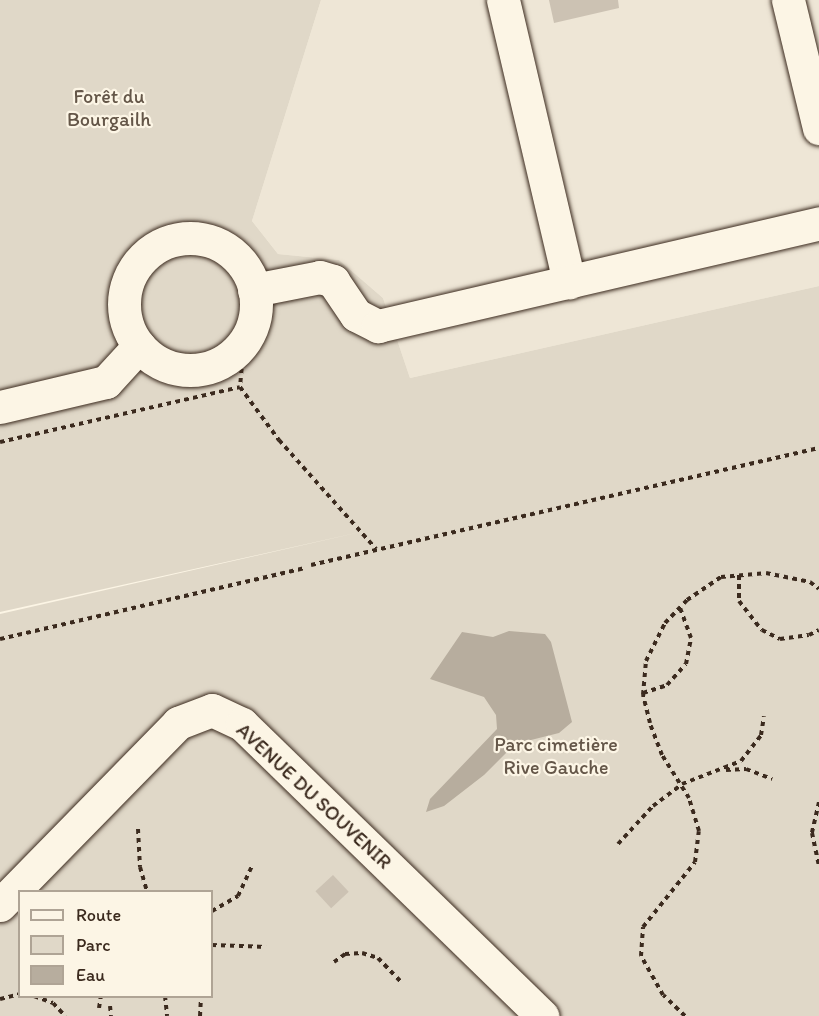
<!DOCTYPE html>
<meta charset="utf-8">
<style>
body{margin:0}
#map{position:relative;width:819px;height:1016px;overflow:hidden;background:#fcf5e5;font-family:Itim,sans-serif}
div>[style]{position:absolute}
.built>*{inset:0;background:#eee6d6}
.green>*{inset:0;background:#e0d8c8}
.water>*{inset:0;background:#b7ad9e}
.building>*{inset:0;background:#ccc2b3;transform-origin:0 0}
.path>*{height:4px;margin-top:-2px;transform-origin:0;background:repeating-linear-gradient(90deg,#3b2a1e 0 4.5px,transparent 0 9px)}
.roads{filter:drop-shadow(0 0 2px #3b2a1e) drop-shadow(0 0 2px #3b2a1e)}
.minor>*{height:33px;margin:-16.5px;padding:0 16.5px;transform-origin:16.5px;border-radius:16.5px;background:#fcf5e5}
.minor>.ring{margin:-16.5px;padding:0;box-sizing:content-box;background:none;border:33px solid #fcf5e5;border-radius:50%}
span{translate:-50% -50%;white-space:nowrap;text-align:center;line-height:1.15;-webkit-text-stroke:4.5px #fcf5e5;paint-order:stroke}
.park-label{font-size:20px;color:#645648}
.street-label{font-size:20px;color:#3b2a1e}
.legend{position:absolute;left:18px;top:890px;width:195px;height:108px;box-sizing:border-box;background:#fcf5e5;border:2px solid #afa495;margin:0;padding:8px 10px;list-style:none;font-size:18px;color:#3b2a1e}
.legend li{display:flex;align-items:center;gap:12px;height:30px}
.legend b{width:30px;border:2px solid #afa495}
</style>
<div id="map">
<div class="built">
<i style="clip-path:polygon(321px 0,819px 0,819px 286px,410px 378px,383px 298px,339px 260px,278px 254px,252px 221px)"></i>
</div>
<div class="green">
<i style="clip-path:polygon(evenodd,0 0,321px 0,252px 221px,278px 254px,339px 260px,383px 298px,410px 378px,819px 286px,819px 1016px,0 1016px,0 614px,365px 531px,0 612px,0 0,20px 892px,212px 892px,212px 996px,20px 996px,20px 892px)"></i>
</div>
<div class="water">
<i style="clip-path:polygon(509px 631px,545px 634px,551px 642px,572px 722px,559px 733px,515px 744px,484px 775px,444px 806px,426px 812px,430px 799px,497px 729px,496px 715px,484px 697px,430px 679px,462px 632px,493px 637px)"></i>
</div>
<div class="building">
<i style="clip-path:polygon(549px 0,618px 0,619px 8px,554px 23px)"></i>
<i style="left:333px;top:875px;width:23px;height:24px;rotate:47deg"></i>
</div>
<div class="path">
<i style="left:244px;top:342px;width:45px;rotate:95.1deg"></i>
<i style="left:240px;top:387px;width:66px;rotate:53.7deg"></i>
<i style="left:279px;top:440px;width:146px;rotate:48.3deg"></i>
<i style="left:0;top:442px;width:246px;rotate:-12.9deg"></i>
<i style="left:311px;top:565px;width:521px;rotate:-12.97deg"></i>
<i style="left:739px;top:575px;width:26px;rotate:90deg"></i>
<i style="left:739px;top:601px;width:37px;rotate:52deg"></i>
<i style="left:762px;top:630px;width:20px;rotate:27deg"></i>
<i style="left:780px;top:639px;width:29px;rotate:-8deg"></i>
<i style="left:809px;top:635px;width:11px;rotate:-27deg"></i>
<i style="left:0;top:639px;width:312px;rotate:-13.1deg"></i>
<i style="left:643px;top:693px;width:25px;rotate:-18deg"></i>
<i style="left:667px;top:685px;width:28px;rotate:-48deg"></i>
<i style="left:686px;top:664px;width:26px;rotate:-79deg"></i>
<i style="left:691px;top:638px;width:33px;rotate:-110deg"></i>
<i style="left:726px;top:770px;width:20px;rotate:-3deg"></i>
<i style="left:746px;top:769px;width:28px;rotate:21deg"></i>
<i style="left:819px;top:802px;width:32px;rotate:103deg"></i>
<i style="left:812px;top:833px;width:35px;rotate:78deg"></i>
<i style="left:138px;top:829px;width:38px;rotate:87deg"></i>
<i style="left:140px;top:867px;width:26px;rotate:74deg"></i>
<i style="left:618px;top:844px;width:52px;rotate:-47.4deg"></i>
<i style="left:653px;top:806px;width:36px;rotate:-37deg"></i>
<i style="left:682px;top:784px;width:63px;rotate:-21.3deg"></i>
<i style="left:741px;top:761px;width:33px;rotate:-52deg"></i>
<i style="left:761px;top:735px;width:19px;rotate:-81deg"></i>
<i style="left:212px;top:911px;width:30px;rotate:-30deg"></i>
<i style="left:238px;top:896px;width:35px;rotate:-65deg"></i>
<i style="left:212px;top:945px;width:54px;rotate:2.1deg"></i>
<i style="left:334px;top:962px;width:14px;rotate:-36deg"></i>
<i style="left:345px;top:954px;width:17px;rotate:-3deg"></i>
<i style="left:362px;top:953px;width:17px;rotate:17deg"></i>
<i style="left:378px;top:958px;width:33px;rotate:46deg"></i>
<i style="left:34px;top:996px;width:20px;rotate:20deg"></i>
<i style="left:53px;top:1003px;width:18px;rotate:47deg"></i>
<i style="left:154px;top:996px;width:1px;rotate:90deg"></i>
<i style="left:165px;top:996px;width:20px;rotate:84deg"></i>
<i style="left:0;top:999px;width:21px;rotate:-14deg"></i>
<i style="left:110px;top:1006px;width:10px;rotate:84deg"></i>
<i style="left:99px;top:1008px;width:12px;rotate:-81deg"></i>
<i style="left:200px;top:1016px;width:20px;rotate:-87deg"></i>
<i style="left:685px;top:1016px;width:30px;rotate:-136deg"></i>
<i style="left:663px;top:995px;width:45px;rotate:-119.4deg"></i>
<i style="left:641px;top:956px;width:29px;rotate:-86deg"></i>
<i style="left:643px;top:927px;width:83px;rotate:-51.3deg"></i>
<i style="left:695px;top:862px;width:31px;rotate:-83deg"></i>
<i style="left:699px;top:831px;width:34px;rotate:-107deg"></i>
<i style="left:689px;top:798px;width:51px;rotate:-122.1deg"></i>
<i style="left:662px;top:755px;width:34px;rotate:-111deg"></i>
<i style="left:650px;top:723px;width:29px;rotate:-104deg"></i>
<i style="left:643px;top:695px;width:34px;rotate:-85deg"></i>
<i style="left:646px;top:661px;width:42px;rotate:-63.4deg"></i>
<i style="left:665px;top:623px;width:32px;rotate:-46deg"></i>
<i style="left:687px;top:600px;width:41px;rotate:-34.1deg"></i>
<i style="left:721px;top:577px;width:45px;rotate:-5.1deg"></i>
<i style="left:766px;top:573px;width:45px;rotate:11.6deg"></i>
<i style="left:810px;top:582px;width:11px;rotate:38deg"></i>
</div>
<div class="roads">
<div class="minor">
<i style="left:503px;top:0;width:290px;rotate:76.8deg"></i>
<i style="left:788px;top:0;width:132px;rotate:76.4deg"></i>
<i class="ring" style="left:124px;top:238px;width:99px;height:99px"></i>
<i style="left:254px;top:290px;width:67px;rotate:-11.1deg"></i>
<i style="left:320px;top:277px;width:14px;rotate:17deg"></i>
<i style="left:333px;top:281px;width:41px;rotate:55.9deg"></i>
<i style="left:356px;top:315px;width:25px;rotate:27deg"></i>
<i style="left:378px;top:326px;width:453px;rotate:-13.1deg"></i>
<i style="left:0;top:407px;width:109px;rotate:-13.3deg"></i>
<i style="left:106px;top:382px;width:49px;rotate:-47.5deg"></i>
<i style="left:0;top:905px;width:255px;rotate:-45.6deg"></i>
<i style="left:178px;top:723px;width:36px;rotate:-21deg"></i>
<i style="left:212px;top:710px;width:33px;rotate:25deg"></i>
<i style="left:242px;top:724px;width:419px;rotate:44.2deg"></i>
</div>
</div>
<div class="park-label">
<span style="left:109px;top:108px">Forêt du<br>Bourgailh</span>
<span style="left:556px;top:756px">Parc cimetière<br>Rive Gauche</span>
</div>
<div class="street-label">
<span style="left:314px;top:796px;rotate:43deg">AVENUE DU SOUVENIR</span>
</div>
<ul class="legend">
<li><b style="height:8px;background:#fcf5e5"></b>Route</li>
<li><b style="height:16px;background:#e0d8c8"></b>Parc</li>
<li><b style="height:16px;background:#b7ad9e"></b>Eau</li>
</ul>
</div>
